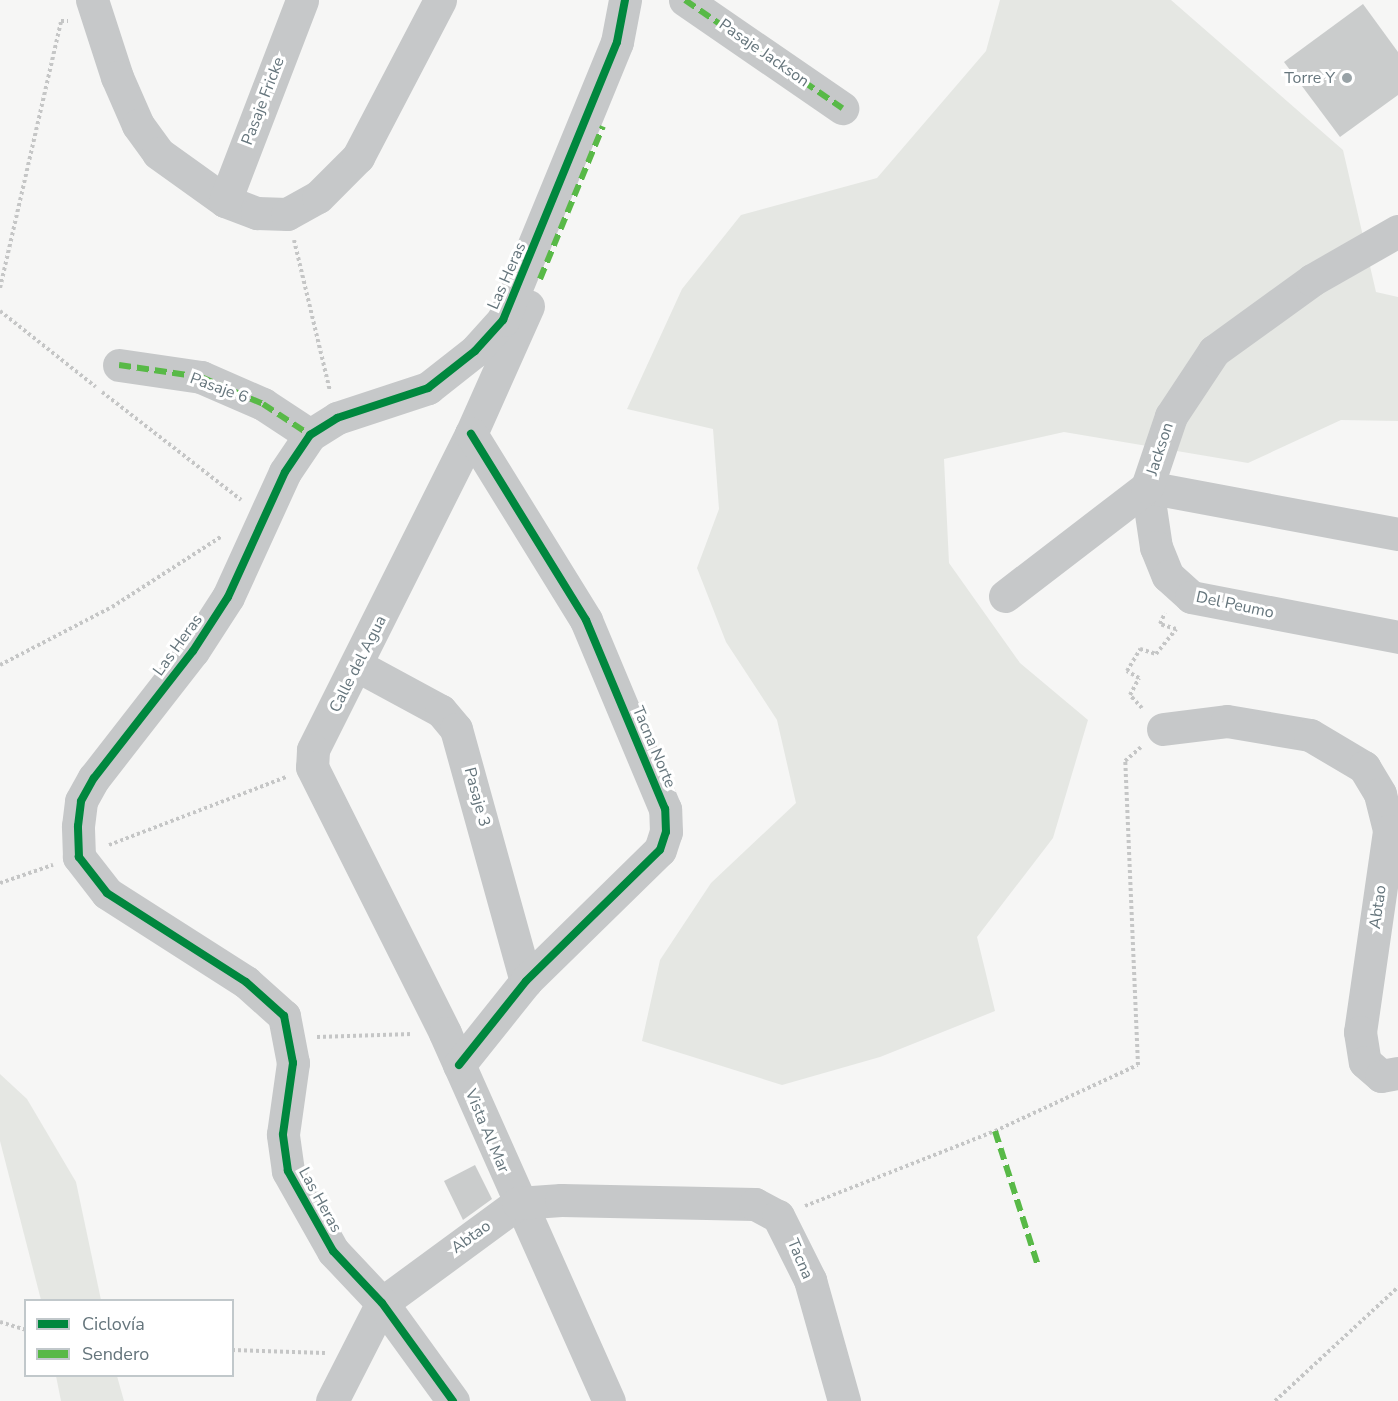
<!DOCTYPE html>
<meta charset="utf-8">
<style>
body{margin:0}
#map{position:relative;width:1398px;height:1401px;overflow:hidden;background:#f6f6f5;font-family:"Nunito Sans",sans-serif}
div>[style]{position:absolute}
.green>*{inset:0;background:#e5e7e3}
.building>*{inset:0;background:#cacccc}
.path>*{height:4px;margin-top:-2px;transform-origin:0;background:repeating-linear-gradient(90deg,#c5c6c6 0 3px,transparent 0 6px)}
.minor>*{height:33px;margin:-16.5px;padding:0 16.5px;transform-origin:16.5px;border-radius:16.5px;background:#c6c8c9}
.quiet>*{height:6px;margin-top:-3px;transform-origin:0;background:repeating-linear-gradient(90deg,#58b947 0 12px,transparent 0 18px)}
.cycleway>*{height:8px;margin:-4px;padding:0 4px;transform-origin:4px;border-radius:4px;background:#00873e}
.dots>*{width:16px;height:16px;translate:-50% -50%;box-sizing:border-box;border:3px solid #fff;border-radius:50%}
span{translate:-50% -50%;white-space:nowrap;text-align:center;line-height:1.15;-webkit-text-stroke:6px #fff;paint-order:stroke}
.street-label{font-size:16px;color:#65757c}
.poi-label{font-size:16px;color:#65757c}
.right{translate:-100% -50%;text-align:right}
.legend{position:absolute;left:24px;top:1299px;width:210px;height:78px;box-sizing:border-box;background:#fff;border:2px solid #c1c8cb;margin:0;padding:8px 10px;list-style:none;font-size:18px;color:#65757c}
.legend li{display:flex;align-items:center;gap:12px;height:30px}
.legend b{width:30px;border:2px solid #c1c8cb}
</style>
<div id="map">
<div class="green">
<i style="clip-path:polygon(1000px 0,1171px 0,1343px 150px,1376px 292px,1398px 297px,1398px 421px,1341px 420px,1248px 463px,1064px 432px,944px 459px,949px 563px,1020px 663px,1088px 720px,1053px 838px,977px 937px,995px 1011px,880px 1057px,782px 1085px,642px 1041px,660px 960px,711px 883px,796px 803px,777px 720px,726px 642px,697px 568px,719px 509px,713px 429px,627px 409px,682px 289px,741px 215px,877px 178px,986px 51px)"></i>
<i style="clip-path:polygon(0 1074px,27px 1099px,76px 1182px,101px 1300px,41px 1300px,0 1141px)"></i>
<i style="clip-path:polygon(56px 1376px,117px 1376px,124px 1401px,61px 1401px)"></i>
</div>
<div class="building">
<i style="clip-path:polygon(1363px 4px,1398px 52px,1398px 95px,1340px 137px,1284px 62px)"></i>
<i style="clip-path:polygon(475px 1165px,492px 1199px,463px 1220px,444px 1181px)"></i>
</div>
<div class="path">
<i style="left:294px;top:240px;width:155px;rotate:76.6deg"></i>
<i style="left:0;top:288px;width:274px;rotate:-77.1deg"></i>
<i style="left:61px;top:21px;width:7px"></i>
<i style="left:0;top:311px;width:122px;rotate:38.4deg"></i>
<i style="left:102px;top:392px;width:176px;rotate:37.8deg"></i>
<i style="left:0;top:665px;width:126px;rotate:-27.4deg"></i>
<i style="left:112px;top:607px;width:131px;rotate:-32.8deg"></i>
<i style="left:1142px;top:708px;width:18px;rotate:-133deg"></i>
<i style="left:1130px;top:695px;width:19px;rotate:-62deg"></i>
<i style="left:1139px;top:678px;width:14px;rotate:-150deg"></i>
<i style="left:1127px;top:671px;width:26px;rotate:-59deg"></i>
<i style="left:1140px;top:649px;width:17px;rotate:17deg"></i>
<i style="left:1156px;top:654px;width:32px;rotate:-51deg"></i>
<i style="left:1176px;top:629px;width:17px;rotate:-163deg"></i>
<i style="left:1160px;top:624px;width:12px;rotate:-66deg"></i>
<i style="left:109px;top:845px;width:190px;rotate:-21deg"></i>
<i style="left:0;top:883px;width:56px;rotate:-18.8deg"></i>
<i style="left:317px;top:1037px;width:95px;rotate:-1.8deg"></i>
<i style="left:805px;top:1206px;width:204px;rotate:-21.5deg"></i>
<i style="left:995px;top:1131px;width:157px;rotate:-24.8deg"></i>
<i style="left:1138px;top:1065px;width:304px;rotate:-92.4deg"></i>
<i style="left:1125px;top:761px;width:21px;rotate:-41deg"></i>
<i style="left:0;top:1322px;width:27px;rotate:17deg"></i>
<i style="left:232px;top:1350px;width:93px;rotate:1.8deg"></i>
<i style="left:1275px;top:1401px;width:168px;rotate:-42.8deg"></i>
</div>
<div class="minor">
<i style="left:92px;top:0;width:81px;rotate:72deg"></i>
<i style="left:117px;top:77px;width:52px;rotate:66.4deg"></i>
<i style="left:138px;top:125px;width:34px;rotate:54deg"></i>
<i style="left:158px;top:153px;width:82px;rotate:35.6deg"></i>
<i style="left:225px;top:201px;width:34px;rotate:21deg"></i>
<i style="left:257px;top:213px;width:30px;rotate:2deg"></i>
<i style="left:287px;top:214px;width:35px;rotate:-29deg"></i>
<i style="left:318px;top:197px;width:57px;rotate:-45deg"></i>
<i style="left:358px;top:157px;width:177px;rotate:-62.4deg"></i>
<i style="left:685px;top:0;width:191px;rotate:34.5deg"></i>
<i style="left:225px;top:201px;width:215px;rotate:-69deg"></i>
<i style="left:528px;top:306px;width:140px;rotate:114deg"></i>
<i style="left:471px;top:434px;width:353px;rotate:116.6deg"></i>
<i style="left:313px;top:750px;width:17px;rotate:93deg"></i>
<i style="left:312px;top:767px;width:297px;rotate:63.4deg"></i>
<i style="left:445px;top:1033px;width:403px;rotate:66deg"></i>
<i style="left:119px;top:365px;width:83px;rotate:8.3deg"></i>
<i style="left:201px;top:377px;width:68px;rotate:23.5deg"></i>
<i style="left:263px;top:404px;width:56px;rotate:33.4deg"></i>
<i style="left:1147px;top:487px;width:61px;rotate:81.5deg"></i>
<i style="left:1156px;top:547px;width:31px;rotate:68deg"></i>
<i style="left:1168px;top:576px;width:31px;rotate:42deg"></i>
<i style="left:1191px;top:597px;width:211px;rotate:10.9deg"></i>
<i style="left:1147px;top:487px;width:255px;rotate:10.6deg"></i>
<i style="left:1005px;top:596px;width:179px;rotate:-37.5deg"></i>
<i style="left:1147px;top:487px;width:75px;rotate:-71.3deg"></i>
<i style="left:1171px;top:416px;width:78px;rotate:-56.5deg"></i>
<i style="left:1214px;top:351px;width:121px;rotate:-35.9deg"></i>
<i style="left:1312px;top:280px;width:99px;rotate:-29.7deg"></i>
<i style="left:358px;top:666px;width:94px;rotate:28.5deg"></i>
<i style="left:441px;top:711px;width:23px;rotate:50deg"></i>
<i style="left:456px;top:729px;width:262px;rotate:74.5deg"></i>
<i style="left:1163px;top:729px;width:64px;rotate:-7.1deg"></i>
<i style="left:1227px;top:721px;width:84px;rotate:9.6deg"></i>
<i style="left:1310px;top:735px;width:63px;rotate:30.7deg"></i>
<i style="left:1364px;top:767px;width:31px;rotate:59deg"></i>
<i style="left:1380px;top:794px;width:38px;rotate:76deg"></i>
<i style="left:1389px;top:831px;width:203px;rotate:98.2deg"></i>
<i style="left:1360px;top:1032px;width:30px;rotate:81deg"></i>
<i style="left:1365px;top:1062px;width:21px;rotate:41deg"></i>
<i style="left:1381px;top:1076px;width:17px;rotate:-10deg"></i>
<i style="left:459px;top:1065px;width:107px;rotate:-51.4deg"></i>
<i style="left:526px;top:981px;width:187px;rotate:-44.4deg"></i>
<i style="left:660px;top:850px;width:19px;rotate:-72deg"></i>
<i style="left:666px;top:832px;width:23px;rotate:-92deg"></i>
<i style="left:665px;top:809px;width:205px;rotate:-112.7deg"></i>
<i style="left:586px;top:620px;width:219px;rotate:-121.7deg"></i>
<i style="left:332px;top:1401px;width:110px;rotate:-63deg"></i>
<i style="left:382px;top:1303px;width:169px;rotate:-36.3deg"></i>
<i style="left:518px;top:1203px;width:43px;rotate:-4deg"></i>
<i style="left:561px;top:1200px;width:194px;rotate:1.2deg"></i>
<i style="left:755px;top:1204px;width:26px;rotate:28deg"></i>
<i style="left:778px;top:1216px;width:72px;rotate:63.4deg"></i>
<i style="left:810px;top:1280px;width:126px;rotate:74.3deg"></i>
<i style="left:453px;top:1401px;width:121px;rotate:-125.9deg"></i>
<i style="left:382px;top:1303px;width:71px;rotate:-133.3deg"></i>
<i style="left:333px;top:1251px;width:92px;rotate:-119.4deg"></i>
<i style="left:288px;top:1171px;width:37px;rotate:-98deg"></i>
<i style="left:283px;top:1134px;width:72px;rotate:-82deg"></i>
<i style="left:293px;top:1063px;width:48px;rotate:-100.8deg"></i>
<i style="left:284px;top:1016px;width:51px;rotate:-138.2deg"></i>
<i style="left:246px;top:982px;width:165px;rotate:-147.4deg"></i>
<i style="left:107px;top:893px;width:46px;rotate:-127.9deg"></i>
<i style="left:79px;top:857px;width:31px;rotate:-92deg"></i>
<i style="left:78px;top:826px;width:25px;rotate:-83deg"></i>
<i style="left:81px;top:801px;width:26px;rotate:-61deg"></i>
<i style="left:94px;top:778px;width:161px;rotate:-52.1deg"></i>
<i style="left:193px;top:651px;width:64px;rotate:-57.1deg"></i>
<i style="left:228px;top:597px;width:137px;rotate:-65.5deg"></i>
<i style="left:285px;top:472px;width:45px;rotate:-56deg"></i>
<i style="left:310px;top:435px;width:32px;rotate:-32deg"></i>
<i style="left:337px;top:418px;width:96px;rotate:-18.2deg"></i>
<i style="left:428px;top:388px;width:60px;rotate:-38.2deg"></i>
<i style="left:475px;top:351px;width:42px;rotate:-47.9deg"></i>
<i style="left:503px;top:320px;width:300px;rotate:-67.7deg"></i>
<i style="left:617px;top:42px;width:43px;rotate:-79.2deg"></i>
</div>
<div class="quiet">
<i style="left:685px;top:0;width:191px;rotate:34.5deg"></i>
<i style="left:540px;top:279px;width:165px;rotate:-67.6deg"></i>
<i style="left:119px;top:365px;width:83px;rotate:8.3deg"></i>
<i style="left:201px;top:377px;width:68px;rotate:23.5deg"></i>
<i style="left:263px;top:404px;width:56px;rotate:33.4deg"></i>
<i style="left:995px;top:1131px;width:142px;rotate:72.3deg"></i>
</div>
<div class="cycleway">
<i style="left:459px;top:1065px;width:107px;rotate:-51.4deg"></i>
<i style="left:526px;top:981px;width:187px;rotate:-44.4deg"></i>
<i style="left:660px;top:850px;width:19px;rotate:-72deg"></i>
<i style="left:666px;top:832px;width:23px;rotate:-92deg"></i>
<i style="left:665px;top:809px;width:205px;rotate:-112.7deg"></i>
<i style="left:586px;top:620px;width:219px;rotate:-121.7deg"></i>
<i style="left:453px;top:1401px;width:121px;rotate:-125.9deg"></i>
<i style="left:382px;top:1303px;width:71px;rotate:-133.3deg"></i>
<i style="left:333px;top:1251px;width:92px;rotate:-119.4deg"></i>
<i style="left:288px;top:1171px;width:37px;rotate:-98deg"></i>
<i style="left:283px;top:1134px;width:72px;rotate:-82deg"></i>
<i style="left:293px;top:1063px;width:48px;rotate:-100.8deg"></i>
<i style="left:284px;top:1016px;width:51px;rotate:-138.2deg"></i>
<i style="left:246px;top:982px;width:165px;rotate:-147.4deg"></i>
<i style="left:107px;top:893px;width:46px;rotate:-127.9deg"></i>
<i style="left:79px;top:857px;width:31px;rotate:-92deg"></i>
<i style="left:78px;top:826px;width:25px;rotate:-83deg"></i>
<i style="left:81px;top:801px;width:26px;rotate:-61deg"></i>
<i style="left:94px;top:778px;width:161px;rotate:-52.1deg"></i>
<i style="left:193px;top:651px;width:64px;rotate:-57.1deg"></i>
<i style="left:228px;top:597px;width:137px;rotate:-65.5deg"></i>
<i style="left:285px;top:472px;width:45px;rotate:-56deg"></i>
<i style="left:310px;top:435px;width:32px;rotate:-32deg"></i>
<i style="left:337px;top:418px;width:96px;rotate:-18.2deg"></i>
<i style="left:428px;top:388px;width:60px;rotate:-38.2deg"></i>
<i style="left:475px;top:351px;width:42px;rotate:-47.9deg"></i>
<i style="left:503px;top:320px;width:300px;rotate:-67.7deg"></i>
<i style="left:617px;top:42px;width:43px;rotate:-79.2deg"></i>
</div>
<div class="dots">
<i style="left:1347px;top:78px;background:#98a2a6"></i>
</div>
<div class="street-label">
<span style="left:764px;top:53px;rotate:35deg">Pasaje Jackson</span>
<span style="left:263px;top:101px;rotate:-69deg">Pasaje Fricke</span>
<span style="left:507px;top:276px;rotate:-66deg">Las Heras</span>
<span style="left:219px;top:388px;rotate:20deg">Pasaje 6</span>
<span style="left:1160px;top:449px;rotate:-72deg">Jackson</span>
<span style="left:1235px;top:605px;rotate:12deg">Del Peumo</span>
<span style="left:178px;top:645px;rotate:-54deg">Las Heras</span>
<span style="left:358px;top:664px;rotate:-63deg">Calle del Agua</span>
<span style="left:654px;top:747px;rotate:67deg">Tacna Norte</span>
<span style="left:477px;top:797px;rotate:75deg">Pasaje 3</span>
<span style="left:1378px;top:907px;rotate:-82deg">Abtao</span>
<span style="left:487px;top:1131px;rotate:67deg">Vista Al Mar</span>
<span style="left:320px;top:1200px;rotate:61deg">Las Heras</span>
<span style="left:471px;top:1237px;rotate:-36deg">Abtao</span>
<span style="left:800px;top:1259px;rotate:67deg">Tacna</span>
</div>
<div class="poi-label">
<span class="right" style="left:1335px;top:78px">Torre Y</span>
</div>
<ul class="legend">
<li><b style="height:8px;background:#00873e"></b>Ciclovía</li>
<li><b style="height:8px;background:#58b947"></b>Sendero</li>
</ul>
</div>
